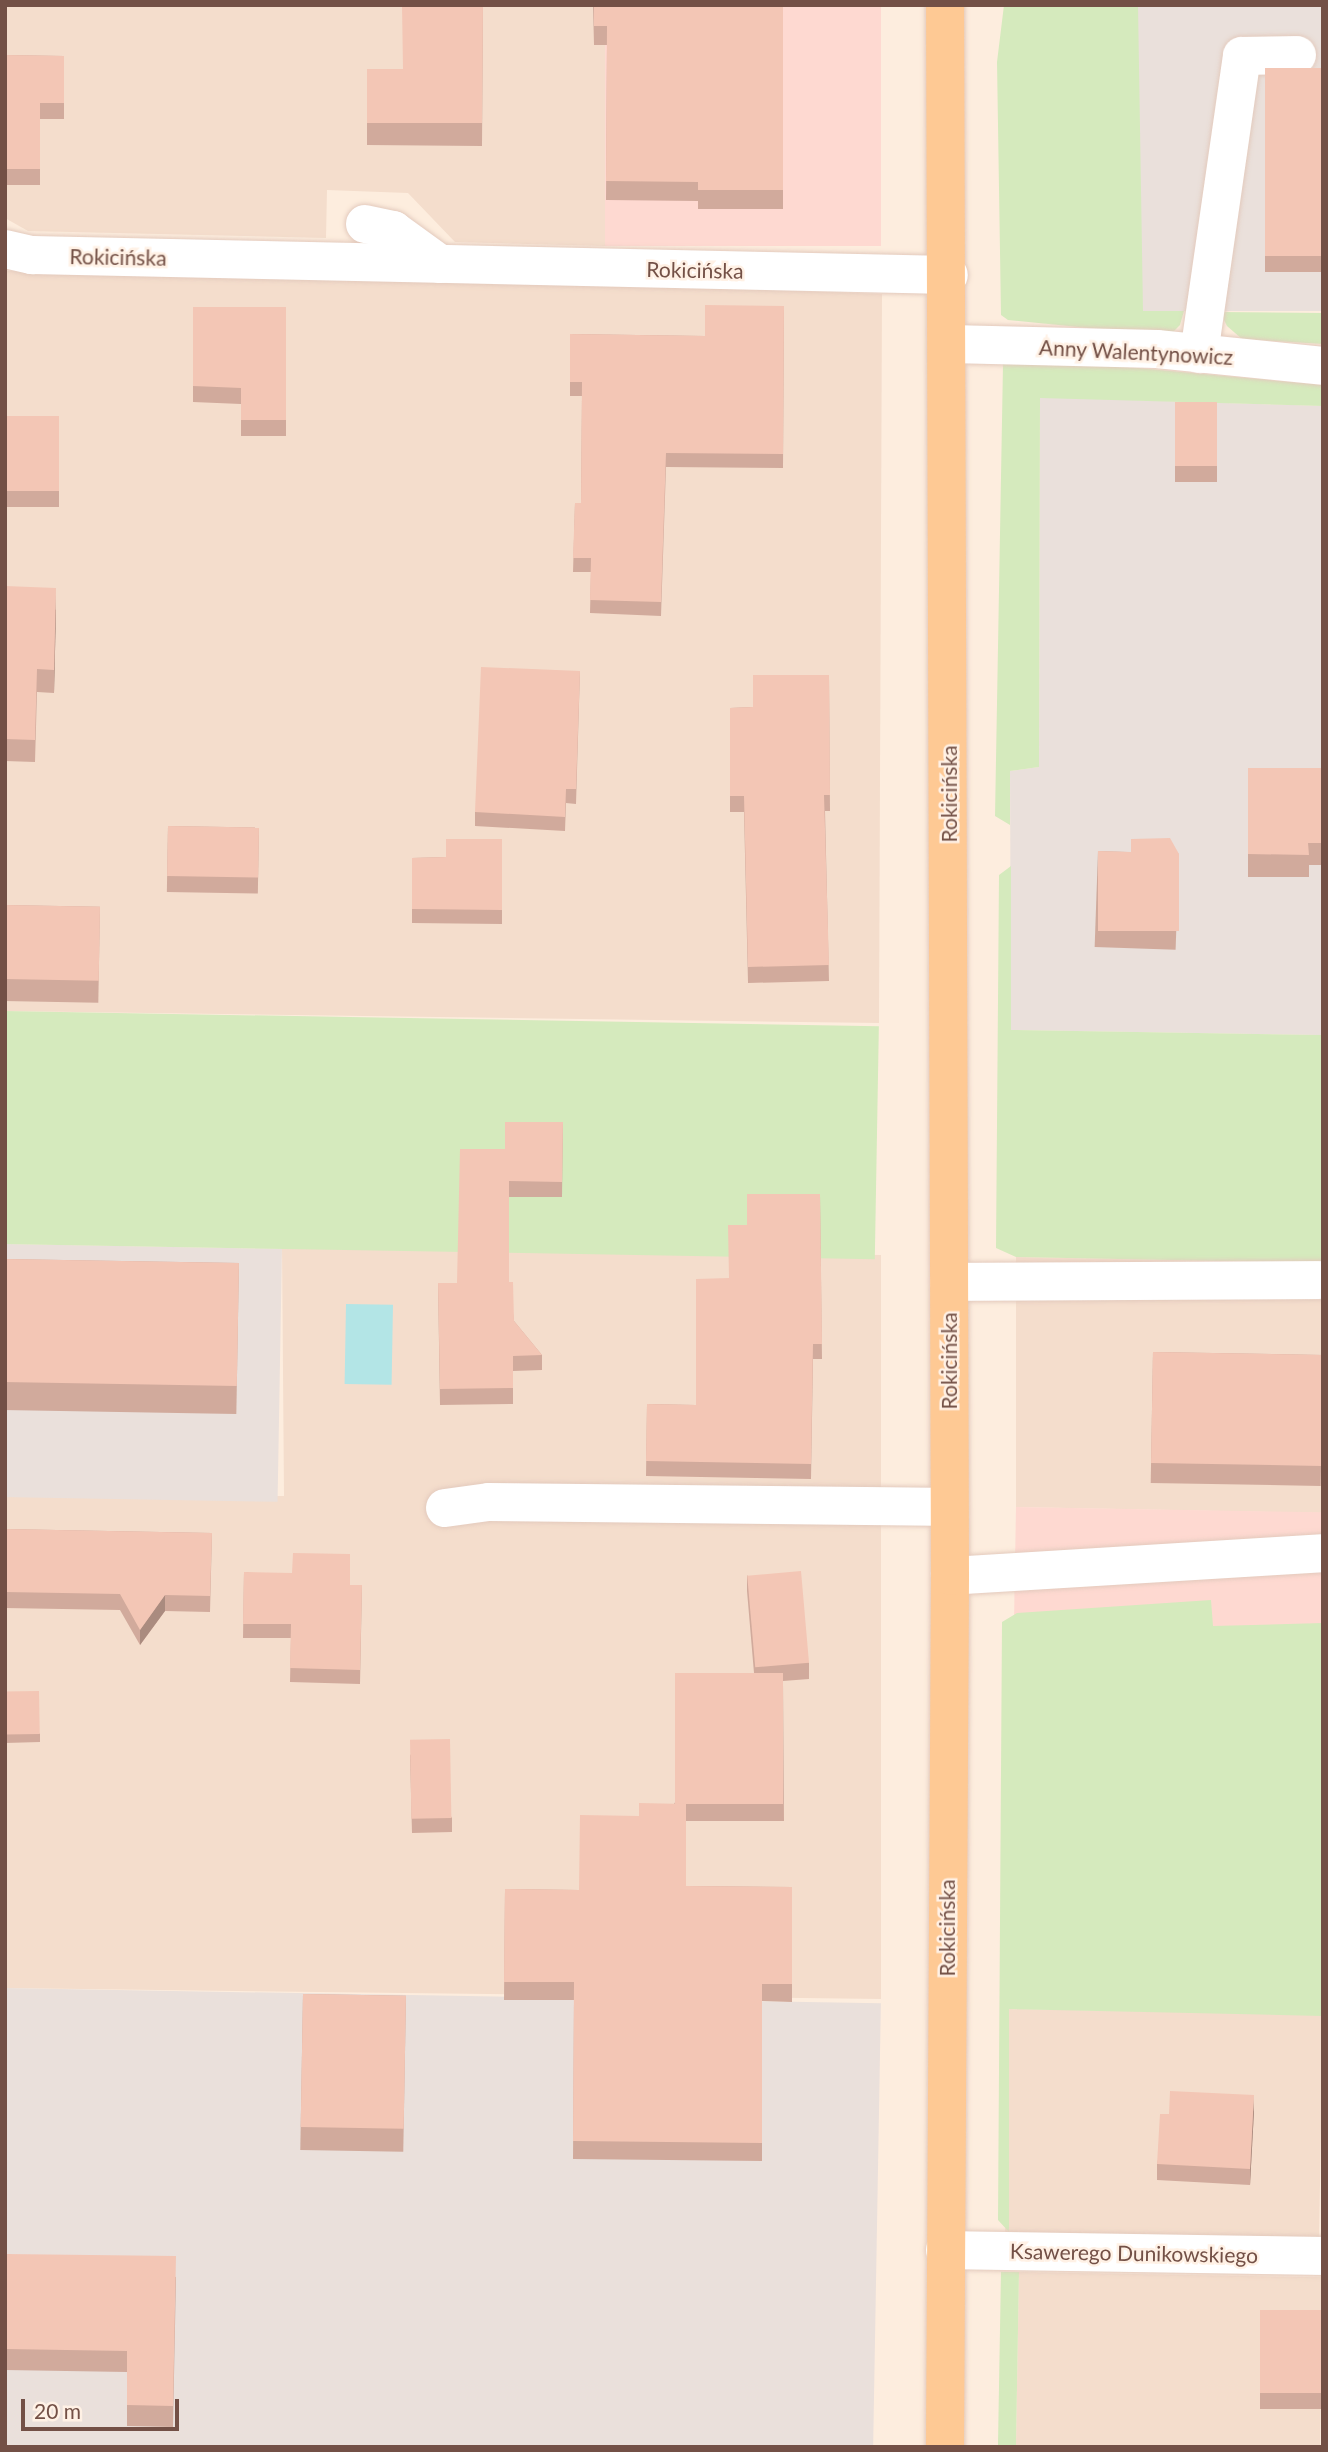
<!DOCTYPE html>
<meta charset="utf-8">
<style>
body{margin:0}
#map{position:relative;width:1328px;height:2452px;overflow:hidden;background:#fdedde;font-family:Lato,sans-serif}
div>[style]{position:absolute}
.residential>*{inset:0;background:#f4ddcc;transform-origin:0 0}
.commercial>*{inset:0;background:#fed9d1;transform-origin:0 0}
.industrial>*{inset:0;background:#eae0db;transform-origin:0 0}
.green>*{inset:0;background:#d5eabd;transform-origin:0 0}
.water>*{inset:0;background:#b3e5e6;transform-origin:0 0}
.roads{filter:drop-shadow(0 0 2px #e3cabd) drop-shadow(0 0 2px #e3cabd)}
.minor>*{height:38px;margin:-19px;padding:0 19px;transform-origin:19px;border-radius:19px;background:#fff}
.major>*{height:38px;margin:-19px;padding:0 19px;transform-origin:19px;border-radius:19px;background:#fec994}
.wall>*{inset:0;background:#d1aa9c;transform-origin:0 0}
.shaded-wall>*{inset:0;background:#aa8b7f}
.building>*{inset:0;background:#f3c6b5;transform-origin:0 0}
span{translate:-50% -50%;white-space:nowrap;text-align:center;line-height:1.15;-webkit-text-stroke:5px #fff1e5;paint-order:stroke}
.street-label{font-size:21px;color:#735046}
.frame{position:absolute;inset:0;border:7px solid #735046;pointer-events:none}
.scale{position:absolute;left:21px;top:2399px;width:158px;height:32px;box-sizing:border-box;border:4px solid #735046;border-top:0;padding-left:9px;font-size:21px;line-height:24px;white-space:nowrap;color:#735046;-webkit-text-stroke:5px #fff1e5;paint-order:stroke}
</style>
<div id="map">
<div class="residential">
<i style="clip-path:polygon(5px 5px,605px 5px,605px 246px,455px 242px,408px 193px,327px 190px,326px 238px,28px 231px,5px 218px)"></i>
<i style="clip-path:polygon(5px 271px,339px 275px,882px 294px,879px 1023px,5px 1011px)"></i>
<i style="clip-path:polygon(282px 1247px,881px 1255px,881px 1999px,5px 1988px,5px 1497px,284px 1496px)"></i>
<i style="clip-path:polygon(1016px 1257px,1318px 1263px,1323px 1280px,1323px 1513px,1016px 1507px)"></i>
<i style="left:1009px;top:2009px;width:314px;height:223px;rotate:1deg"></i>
<i style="left:1019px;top:2272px;width:304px;height:175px;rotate:1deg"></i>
</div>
<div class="commercial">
<i style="left:605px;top:5px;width:276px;height:241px"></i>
<i style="left:1016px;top:1507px;width:307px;height:212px;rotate:1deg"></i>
</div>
<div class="industrial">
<i style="left:1138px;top:5px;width:185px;height:306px"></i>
<i style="clip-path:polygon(1040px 397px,1323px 406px,1323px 1035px,1011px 1030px,1010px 771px,1039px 767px)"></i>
<i style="left:5px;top:1244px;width:277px;height:253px;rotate:1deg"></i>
<i style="left:5px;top:1988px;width:876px;height:459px;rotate:1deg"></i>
</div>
<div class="green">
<i style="clip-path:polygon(1004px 5px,1138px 5px,1143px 311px,1184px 311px,1180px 325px,1172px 333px,1158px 335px,1008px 320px,1001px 315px,997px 62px)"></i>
<i style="clip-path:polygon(1220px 312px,1323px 313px,1323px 344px,1242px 339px,1227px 326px)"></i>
<i style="clip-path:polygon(1039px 359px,1323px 385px,1323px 406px,1040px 398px,1039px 767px,1010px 771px,1010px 825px,995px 816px,1003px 364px)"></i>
<i style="clip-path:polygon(1011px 866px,1011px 1030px,1323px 1035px,1323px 1280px,1318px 1263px,1016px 1257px,996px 1248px,999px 875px)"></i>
<i style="left:5px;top:1011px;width:874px;height:233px;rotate:1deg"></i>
<i style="clip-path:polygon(1211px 1600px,1213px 1626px,1323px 1623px,1323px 2016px,1009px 2009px,1009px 2232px,998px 2220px,1002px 1622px,1017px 1613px)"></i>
<i style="left:1019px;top:2272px;width:175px;height:18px;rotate:91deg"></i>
</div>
<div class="water">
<i style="left:346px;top:1304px;width:47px;height:80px;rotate:1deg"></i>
</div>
<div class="roads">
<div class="minor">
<i style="left:365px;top:224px;width:29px;rotate:12deg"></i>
<i style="left:393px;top:230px;width:58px;rotate:35.9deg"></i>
<i style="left:5px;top:249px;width:28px;rotate:13deg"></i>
<i style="left:32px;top:255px;width:917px;rotate:1.25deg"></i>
<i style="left:950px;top:344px;width:207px;rotate:1.4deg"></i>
<i style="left:1157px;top:349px;width:167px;rotate:5.8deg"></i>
<i style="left:1199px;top:354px;width:301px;rotate:-81.8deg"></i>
<i style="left:1242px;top:56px;width:55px;rotate:-1deg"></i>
<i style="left:949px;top:1282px;width:370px;rotate:-0.3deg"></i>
<i style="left:445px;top:1508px;width:44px;rotate:-7.8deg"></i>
<i style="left:489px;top:1502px;width:459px;rotate:0.6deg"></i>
<i style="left:950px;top:1576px;width:374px;rotate:-3.5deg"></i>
<i style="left:945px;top:2250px;width:378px;rotate:0.9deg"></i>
</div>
<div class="major">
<i style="left:945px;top:2447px;width:871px;rotate:-89.67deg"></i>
<i style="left:950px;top:1576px;width:1571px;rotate:-90.18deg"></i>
</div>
</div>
<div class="wall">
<i style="clip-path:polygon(483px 5px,482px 146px,367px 145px,367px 69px,403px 69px)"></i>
<i style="clip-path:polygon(593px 5px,783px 5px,783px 209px,698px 209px,698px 201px,606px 200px,607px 45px,594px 45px)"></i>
<i style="clip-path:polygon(5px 55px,64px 56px,64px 119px,40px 119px,40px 185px,5px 185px)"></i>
<i style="left:1265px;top:68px;width:58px;height:204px"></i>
<i style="clip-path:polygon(784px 306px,783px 468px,666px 467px,661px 616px,590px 613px,591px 572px,573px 572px,575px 503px,581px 503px,582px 396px,570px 396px,570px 334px,705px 336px)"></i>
<i style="clip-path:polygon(193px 307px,286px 307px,286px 436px,241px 436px,241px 404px,193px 402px)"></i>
<i style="left:1175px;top:402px;width:42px;height:80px"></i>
<i style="left:5px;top:416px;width:54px;height:91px"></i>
<i style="clip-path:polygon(5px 586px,56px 610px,54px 693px,37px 692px,35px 762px,5px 761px)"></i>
<i style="clip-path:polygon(580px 671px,576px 804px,566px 803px,565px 831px,475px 826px,475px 812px)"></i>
<i style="clip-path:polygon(829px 675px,830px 811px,825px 811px,829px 981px,748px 983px,744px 812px,730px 812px,730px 708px,753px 707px)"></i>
<i style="clip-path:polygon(1248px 768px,1323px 768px,1323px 865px,1309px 865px,1309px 877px,1248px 877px)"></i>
<i style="left:168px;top:826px;width:91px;height:66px;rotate:1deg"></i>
<i style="clip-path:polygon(502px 839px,502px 924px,412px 923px,412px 858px,446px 857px)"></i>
<i style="left:1098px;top:851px;width:81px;height:96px;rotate:2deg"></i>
<i style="left:5px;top:905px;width:95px;height:96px;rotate:1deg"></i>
<i style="clip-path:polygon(563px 1122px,562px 1197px,509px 1197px,509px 1282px,514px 1321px,542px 1355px,542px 1370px,513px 1371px,513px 1404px,440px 1405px,438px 1283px,457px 1283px,505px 1149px)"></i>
<i style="clip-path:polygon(820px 1194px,822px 1359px,813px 1359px,811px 1479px,646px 1476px,647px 1404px,696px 1405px,729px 1278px,747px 1225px)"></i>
<i style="left:5px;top:1259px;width:234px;height:151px;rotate:1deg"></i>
<i style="left:1153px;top:1352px;width:170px;height:131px;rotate:1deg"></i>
<i style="clip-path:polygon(5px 1529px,212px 1533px,210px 1612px,165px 1611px,140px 1645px,120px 1610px,5px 1608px)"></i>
<i style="clip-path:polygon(244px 1572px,350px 1585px,362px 1585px,360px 1684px,290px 1682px,291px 1638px,243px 1638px)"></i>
<i style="clip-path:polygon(747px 1575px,809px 1663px,809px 1679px,783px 1681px,784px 1821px,686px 1821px,686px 1886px,792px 1887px,792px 2002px,762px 2001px,762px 2161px,573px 2159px,574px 2000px,504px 2000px,505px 1889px,579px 1890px,639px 1816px,674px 1804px,754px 1673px,747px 1591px)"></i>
<i style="clip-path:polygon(5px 1692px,40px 1734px,40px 1742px,5px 1743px)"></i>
<i style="clip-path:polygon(410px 1754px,452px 1818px,452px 1832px,412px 1833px)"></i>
<i style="left:303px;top:1994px;width:103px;height:156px;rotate:1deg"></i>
<i style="clip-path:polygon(1254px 2111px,1250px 2185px,1157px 2180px,1157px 2164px,1169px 2114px)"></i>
<i style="clip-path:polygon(5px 2254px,176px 2277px,173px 2427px,127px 2426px,127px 2372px,5px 2370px)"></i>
<i style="left:1260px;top:2310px;width:63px;height:99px"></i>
</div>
<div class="shaded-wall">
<i style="clip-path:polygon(56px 588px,56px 610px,54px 693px,54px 670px)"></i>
<i style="clip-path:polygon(165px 1595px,165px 1611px,140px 1645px,140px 1630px)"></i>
<i style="clip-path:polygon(1254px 2095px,1254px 2111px,1250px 2185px,1250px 2169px)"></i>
</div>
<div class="building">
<i style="clip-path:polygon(402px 5px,483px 5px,482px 123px,367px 123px,367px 69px,403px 69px)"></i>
<i style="clip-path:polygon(594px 5px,783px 5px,783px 190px,698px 190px,698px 182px,606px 181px,607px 26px,594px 26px)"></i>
<i style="clip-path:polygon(5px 55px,64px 56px,64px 103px,40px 103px,40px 169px,5px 169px)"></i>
<i style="left:1265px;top:68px;width:58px;height:188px"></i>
<i style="clip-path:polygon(705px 305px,784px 306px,783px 454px,666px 453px,661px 602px,590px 600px,591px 558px,573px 558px,575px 503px,581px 503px,582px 382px,570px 382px,570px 334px,705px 336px)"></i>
<i style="clip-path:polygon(193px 307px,286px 307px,286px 420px,241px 420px,241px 388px,193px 386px)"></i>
<i style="left:1175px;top:402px;width:42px;height:64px"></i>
<i style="left:5px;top:416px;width:54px;height:75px"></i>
<i style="clip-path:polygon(5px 586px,56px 588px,54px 670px,37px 669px,35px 740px,5px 739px)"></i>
<i style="clip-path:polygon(481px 667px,580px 671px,576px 789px,566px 789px,565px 817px,475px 812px)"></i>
<i style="clip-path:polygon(753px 675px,829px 675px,830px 795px,824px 795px,829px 965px,748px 967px,744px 796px,730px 796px,730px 708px,753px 707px)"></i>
<i style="clip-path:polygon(1248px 768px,1323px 768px,1323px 843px,1308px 843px,1309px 855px,1248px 854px)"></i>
<i style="left:168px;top:826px;width:91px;height:50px;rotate:1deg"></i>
<i style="clip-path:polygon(1170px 838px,1179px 854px,1179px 931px,1098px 931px,1098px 851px,1131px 852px,1131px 839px)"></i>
<i style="clip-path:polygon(446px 839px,502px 839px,502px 910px,412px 909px,412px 858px,446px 857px)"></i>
<i style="left:5px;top:905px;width:95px;height:74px;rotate:1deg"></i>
<i style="clip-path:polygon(505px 1122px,563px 1122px,562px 1182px,509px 1181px,509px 1282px,513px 1282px,514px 1321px,542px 1355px,513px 1356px,513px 1388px,440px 1389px,438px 1283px,457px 1283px,460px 1149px,505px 1149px)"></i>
<i style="clip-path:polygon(747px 1194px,820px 1194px,822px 1344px,813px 1344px,811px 1464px,646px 1461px,647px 1404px,696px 1405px,696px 1279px,729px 1278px,728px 1225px,747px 1225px)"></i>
<i style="left:5px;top:1259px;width:234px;height:123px;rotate:1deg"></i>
<i style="left:1153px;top:1352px;width:170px;height:111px;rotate:1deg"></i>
<i style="clip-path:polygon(5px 1529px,212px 1533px,210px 1596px,165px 1595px,140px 1630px,120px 1594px,5px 1592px)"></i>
<i style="clip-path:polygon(293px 1553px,350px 1554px,350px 1585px,362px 1585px,360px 1670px,290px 1668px,291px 1624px,243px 1624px,244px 1572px,292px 1573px)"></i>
<i style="left:801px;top:1571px;width:92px;height:54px;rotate:85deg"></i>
<i style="left:675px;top:1673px;width:108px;height:131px"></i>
<i style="left:39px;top:1691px;width:43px;height:34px;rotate:89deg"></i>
<i style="left:450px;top:1739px;width:79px;height:40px;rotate:89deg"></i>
<i style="clip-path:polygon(639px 1803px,686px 1804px,686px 1886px,792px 1887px,792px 1984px,762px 1984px,762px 2143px,573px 2141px,574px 1982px,504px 1982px,505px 1889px,579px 1890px,580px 1815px,639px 1816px)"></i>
<i style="left:303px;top:1994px;width:103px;height:133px;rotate:1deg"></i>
<i style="clip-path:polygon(1170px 2091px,1254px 2095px,1250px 2169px,1157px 2164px,1160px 2114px,1169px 2114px)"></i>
<i style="clip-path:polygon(5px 2254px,176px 2256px,173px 2406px,127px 2405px,127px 2351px,5px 2349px)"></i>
<i style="left:1260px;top:2310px;width:63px;height:83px"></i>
</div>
<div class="street-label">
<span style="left:118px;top:257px;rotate:1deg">Rokicińska</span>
<span style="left:695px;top:270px;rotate:1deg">Rokicińska</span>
<span style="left:1136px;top:352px;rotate:3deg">Anny Walentynowicz</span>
<span style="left:949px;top:794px;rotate:-90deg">Rokicińska</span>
<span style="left:949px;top:1361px;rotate:-90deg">Rokicińska</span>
<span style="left:947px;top:1928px;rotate:-90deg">Rokicińska</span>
<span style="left:1134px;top:2253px;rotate:1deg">Ksawerego Dunikowskiego</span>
</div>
<div class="frame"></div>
<div class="scale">20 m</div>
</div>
